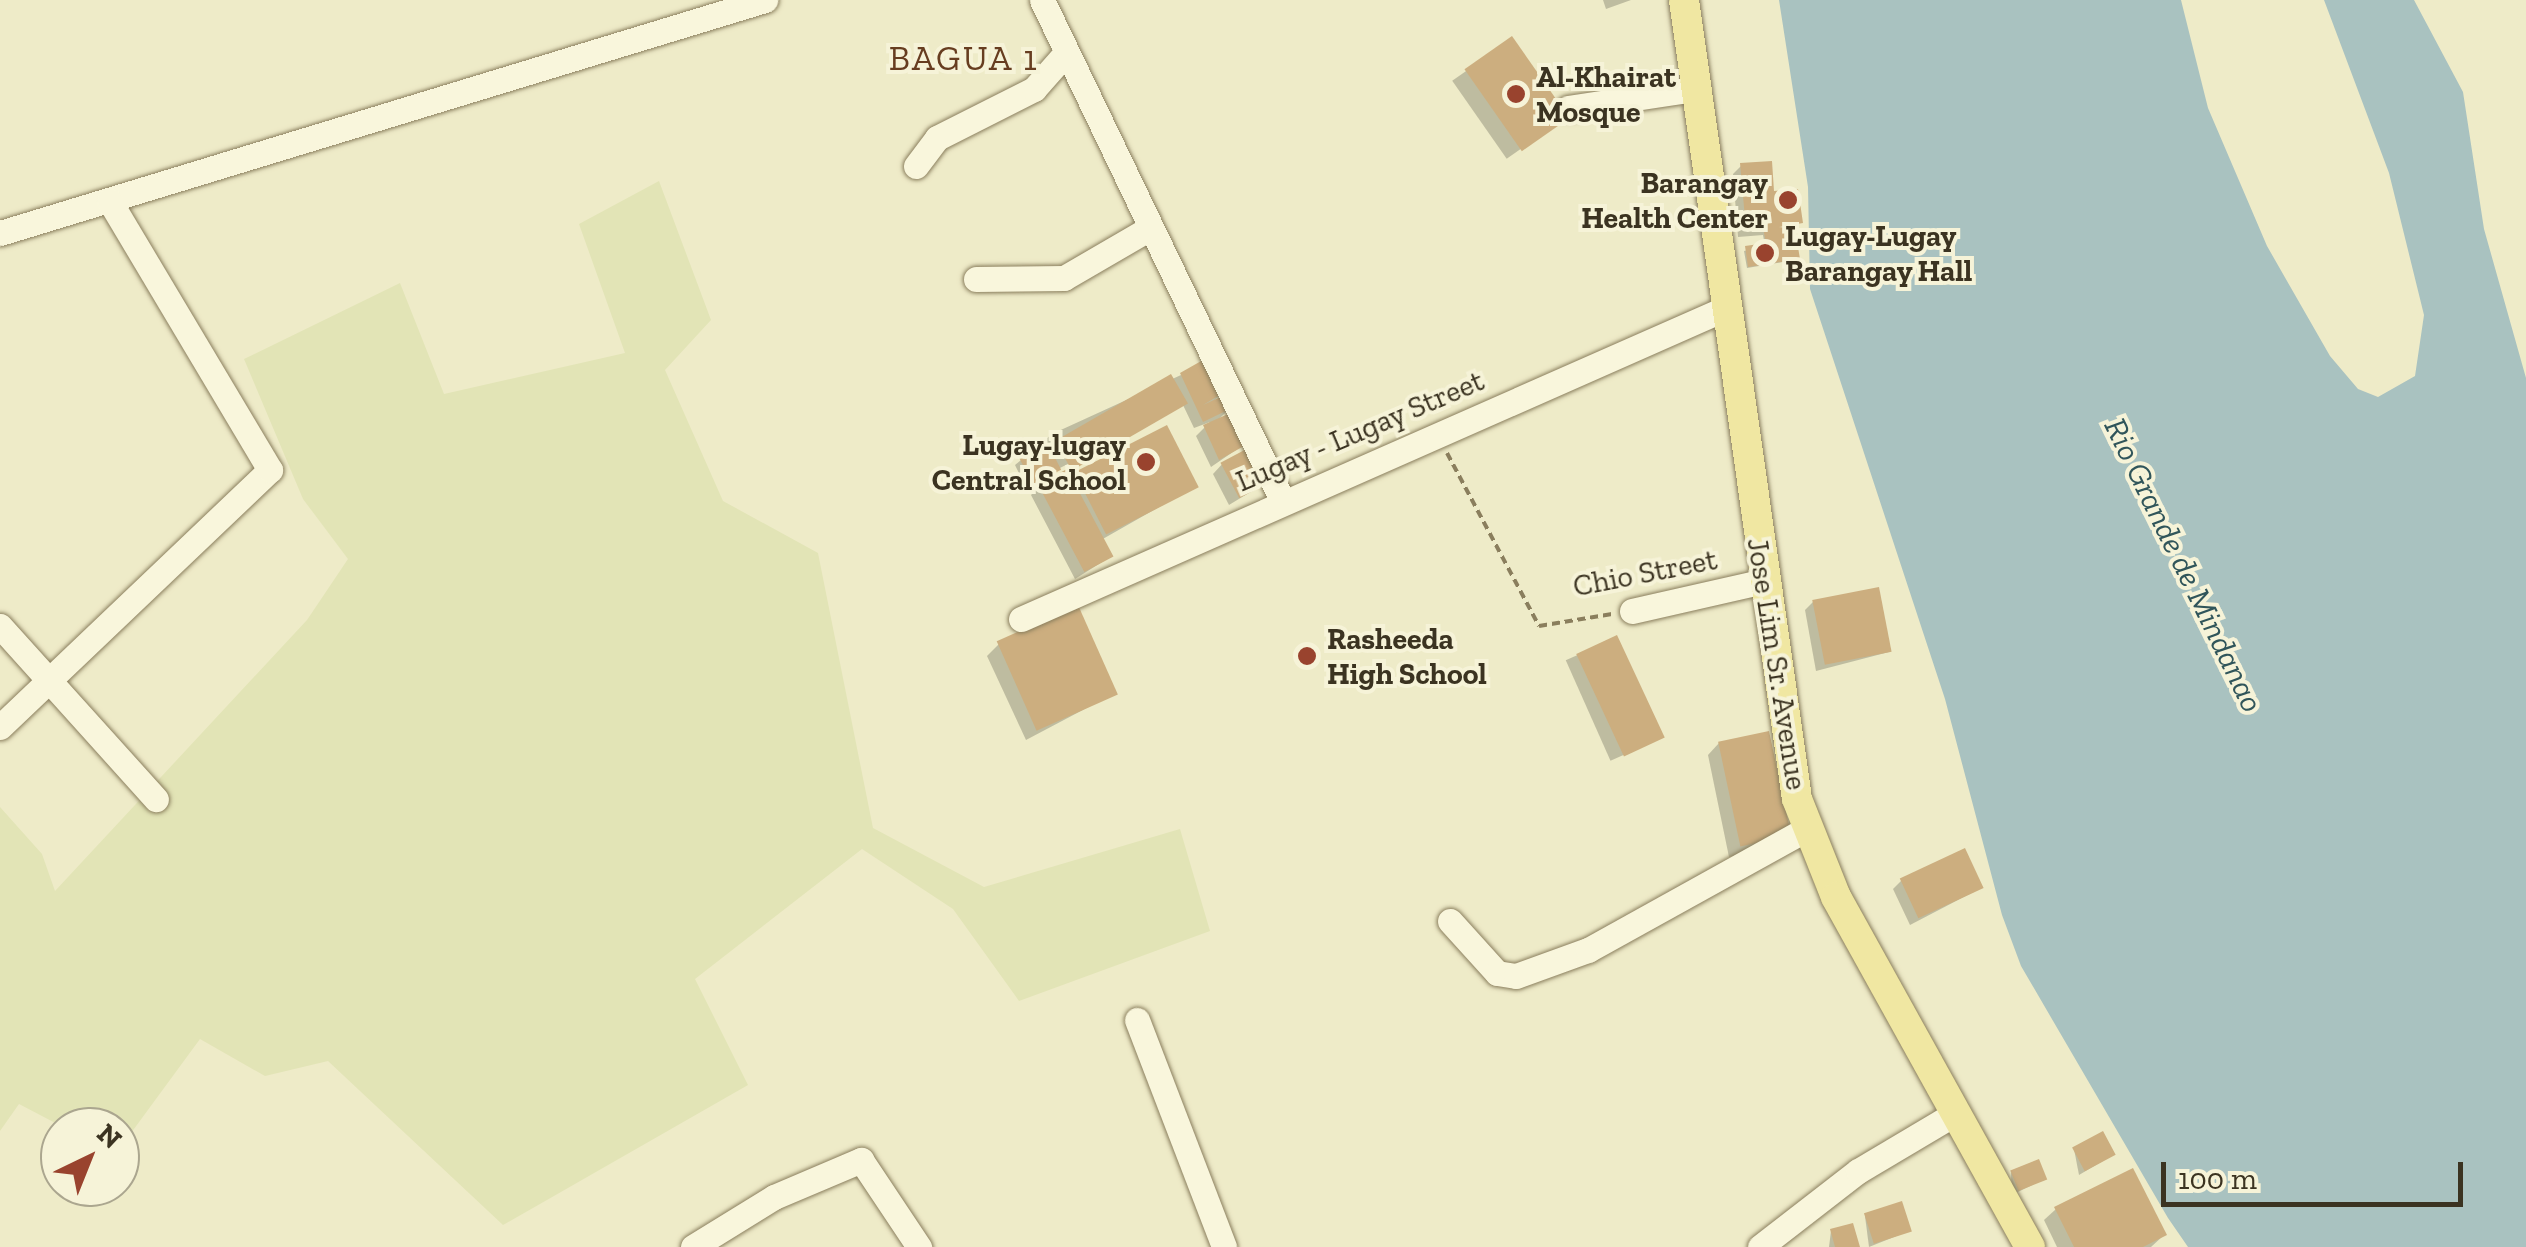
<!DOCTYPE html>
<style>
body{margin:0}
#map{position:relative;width:2526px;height:1247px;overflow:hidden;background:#eeebc8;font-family:"Zilla Slab",serif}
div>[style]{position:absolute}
.farmland>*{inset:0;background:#e2e4b6}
.water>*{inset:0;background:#a9c2c0}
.shadow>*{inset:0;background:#0003;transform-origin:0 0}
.building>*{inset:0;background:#ccae7f;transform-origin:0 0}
.path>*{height:4px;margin-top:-2px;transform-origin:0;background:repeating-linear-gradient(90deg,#8a7e5d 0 8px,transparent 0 13px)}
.roads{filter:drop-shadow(0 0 2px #8a7e5d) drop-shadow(0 0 2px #8a7e5d)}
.minor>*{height:25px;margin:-12.5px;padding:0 12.5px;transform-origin:12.5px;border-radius:12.5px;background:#f9f6dc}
.major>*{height:30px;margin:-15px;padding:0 15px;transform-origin:15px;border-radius:15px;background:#f0e7a2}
.dots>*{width:28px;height:28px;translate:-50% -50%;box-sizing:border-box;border:5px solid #f6f3d8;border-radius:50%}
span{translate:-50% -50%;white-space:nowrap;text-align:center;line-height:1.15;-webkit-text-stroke:8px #f6f3d8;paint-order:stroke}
.poi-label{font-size:30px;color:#3b3321;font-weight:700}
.left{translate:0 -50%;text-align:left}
.right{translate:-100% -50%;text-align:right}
.street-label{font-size:30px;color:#3b3321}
.water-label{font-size:32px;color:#30555a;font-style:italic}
.quarter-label{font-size:35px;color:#673d20;letter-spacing:2.5px}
.north{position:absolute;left:40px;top:1107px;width:100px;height:100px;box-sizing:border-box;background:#f6f3d8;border:2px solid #aba68f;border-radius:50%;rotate:43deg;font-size:28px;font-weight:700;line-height:40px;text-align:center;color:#3b3321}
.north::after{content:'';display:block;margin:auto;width:35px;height:45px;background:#99432e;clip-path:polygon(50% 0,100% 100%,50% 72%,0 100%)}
.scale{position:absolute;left:2161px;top:1162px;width:302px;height:45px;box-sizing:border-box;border:5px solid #3b3321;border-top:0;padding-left:12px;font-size:30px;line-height:35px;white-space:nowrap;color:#3b3321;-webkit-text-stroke:8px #f6f3d8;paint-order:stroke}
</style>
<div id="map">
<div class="farmland">
<i style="clip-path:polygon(659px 181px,711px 320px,665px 370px,723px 501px,818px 553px,873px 828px,984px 887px,1180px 829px,1210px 931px,1019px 1001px,953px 909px,862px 849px,695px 979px,748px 1085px,503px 1225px,328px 1061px,265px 1076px,200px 1039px,120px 1148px,120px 1127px,63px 1127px,19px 1104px,0 1131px,0 807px,42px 854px,55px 891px,307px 620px,348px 559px,303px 499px,244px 359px,400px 283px,444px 394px,625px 353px,579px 224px)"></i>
</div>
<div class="water">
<i style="clip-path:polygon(1779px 0,2181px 0,2208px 108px,2267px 246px,2330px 356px,2358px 389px,2378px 397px,2415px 376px,2424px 315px,2389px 173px,2324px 0,2414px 0,2463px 92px,2484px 229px,2526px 378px,2526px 1247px,2188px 1247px,2168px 1218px,2021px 966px,2002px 915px,1945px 699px,1810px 289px,1808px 187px)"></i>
</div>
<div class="shadow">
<i style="clip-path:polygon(1603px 0,1631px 0,1606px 9px)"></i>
<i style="left:1512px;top:39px;width:95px;height:73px;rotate:55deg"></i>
<i style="clip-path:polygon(1741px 166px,1800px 222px,1772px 228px,1795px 260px,1747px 268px,1744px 251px,1765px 246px,1763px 235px,1738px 237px,1733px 174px)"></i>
<i style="clip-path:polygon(1181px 375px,1225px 390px,1213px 402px,1231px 407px,1216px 422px,1249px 441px,1211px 467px,1196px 436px,1210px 422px,1194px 428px,1183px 405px,1058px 469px,1046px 482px,1075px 475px,1196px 486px,1101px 540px,1110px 557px,1075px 579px,1031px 495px,1048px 478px,1026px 488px,1015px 465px,1052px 434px)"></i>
<i style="clip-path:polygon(1225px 461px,1270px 480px,1229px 505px,1213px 474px)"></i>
<i style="clip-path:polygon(1814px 601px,1889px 652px,1816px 671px,1805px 610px)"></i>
<i style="left:1616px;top:638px;width:110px;height:55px;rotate:66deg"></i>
<i style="clip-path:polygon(999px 644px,1115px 693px,1026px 740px,987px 656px)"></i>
<i style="clip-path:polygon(1719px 743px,1777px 847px,1729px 857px,1708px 755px)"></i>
<i style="clip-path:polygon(1901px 881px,1981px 888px,1910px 925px,1893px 889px)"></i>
<i style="clip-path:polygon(2074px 1149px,2113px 1155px,2079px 1175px)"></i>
<i style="clip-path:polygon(2011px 1173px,2044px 1179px,2012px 1195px)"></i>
<i style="clip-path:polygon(2056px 1209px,2164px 1235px,2151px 1247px,2057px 1247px,2044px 1220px)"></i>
<i style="clip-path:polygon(1865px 1216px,1909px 1231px,1869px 1247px)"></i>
<i style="clip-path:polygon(1831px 1231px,1857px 1247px,1829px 1247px)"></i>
</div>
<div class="building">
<i style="left:1512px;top:36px;width:100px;height:58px;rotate:55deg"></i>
<i style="clip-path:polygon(1772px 161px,1774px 191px,1798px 189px,1803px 223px,1779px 227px,1795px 229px,1800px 259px,1748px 267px,1745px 246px,1766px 243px,1763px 228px,1746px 229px,1740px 163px)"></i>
<i style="clip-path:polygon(1210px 356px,1228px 390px,1203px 405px,1227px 394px,1234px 407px,1203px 422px,1180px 373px)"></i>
<i style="left:1171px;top:374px;width:34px;height:134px;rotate:60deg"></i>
<i style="clip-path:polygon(1235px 411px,1253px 441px,1219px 460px,1203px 425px)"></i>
<i style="left:1167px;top:425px;width:70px;height:104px;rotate:63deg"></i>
<i style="left:1048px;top:444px;width:29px;height:32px;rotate:63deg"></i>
<i style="left:1254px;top:445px;width:40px;height:38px;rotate:62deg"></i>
<i style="left:1067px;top:469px;width:99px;height:33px;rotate:62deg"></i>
<i style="left:1879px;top:587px;width:66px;height:68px;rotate:79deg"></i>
<i style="left:1078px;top:605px;width:98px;height:89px;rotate:66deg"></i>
<i style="left:1617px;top:635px;width:113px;height:45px;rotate:65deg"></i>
<i style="left:1769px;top:731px;width:107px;height:52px;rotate:78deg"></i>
<i style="left:1965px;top:848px;width:44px;height:72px;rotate:65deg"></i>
<i style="left:2103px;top:1131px;width:27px;height:35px;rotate:62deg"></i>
<i style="left:2039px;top:1159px;width:22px;height:31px;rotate:68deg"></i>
<i style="clip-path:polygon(2133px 1168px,2167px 1235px,2143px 1247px,2074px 1247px,2054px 1207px)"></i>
<i style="left:1902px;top:1201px;width:32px;height:40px;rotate:72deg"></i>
<i style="clip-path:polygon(1853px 1223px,1860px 1247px,1835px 1247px,1830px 1229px)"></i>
</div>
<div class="path">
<i style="left:1447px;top:453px;width:196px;rotate:62deg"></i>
<i style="left:1539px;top:626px;width:74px;rotate:-9.3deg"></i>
</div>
<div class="roads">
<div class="minor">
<i style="left:1042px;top:0;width:552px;rotate:64.36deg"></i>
<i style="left:1568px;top:108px;width:126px;rotate:-8.6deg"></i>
<i style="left:916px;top:166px;width:35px;rotate:-53deg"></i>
<i style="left:937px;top:138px;width:109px;rotate:-26.8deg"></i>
<i style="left:1034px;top:89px;width:47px;rotate:-48.5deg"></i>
<i style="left:0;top:233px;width:800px;rotate:-16.94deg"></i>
<i style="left:976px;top:279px;width:88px;rotate:-0.7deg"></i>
<i style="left:1064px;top:278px;width:99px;rotate:-30.2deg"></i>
<i style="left:1632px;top:611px;width:135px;rotate:-12.8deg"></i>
<i style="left:1021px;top:619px;width:771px;rotate:-23.8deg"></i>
<i style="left:0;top:626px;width:233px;rotate:48deg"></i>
<i style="left:0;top:727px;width:373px;rotate:-43.6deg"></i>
<i style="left:270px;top:470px;width:314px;rotate:-120.8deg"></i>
<i style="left:1450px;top:921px;width:70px;rotate:47.9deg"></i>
<i style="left:1497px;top:973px;width:19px;rotate:9deg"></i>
<i style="left:1516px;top:976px;width:77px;rotate:-19.9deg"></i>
<i style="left:1588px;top:950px;width:249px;rotate:-29deg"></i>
<i style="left:1137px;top:1020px;width:243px;rotate:69deg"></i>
<i style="left:693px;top:1247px;width:95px;rotate:-31.7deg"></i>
<i style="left:774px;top:1197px;width:95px;rotate:-23deg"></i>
<i style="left:861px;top:1160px;width:105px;rotate:56.3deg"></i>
<i style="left:1760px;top:1247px;width:124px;rotate:-37.8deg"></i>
<i style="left:1858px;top:1171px;width:112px;rotate:-30.7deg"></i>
</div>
<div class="major">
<i style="left:1684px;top:0;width:807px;rotate:81.95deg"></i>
<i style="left:1797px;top:799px;width:105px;rotate:68.3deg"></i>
<i style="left:1836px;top:897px;width:400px;rotate:61deg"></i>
</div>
</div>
<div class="dots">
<i style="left:1516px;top:94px;background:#99432e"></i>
<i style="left:1788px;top:200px;background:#99432e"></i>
<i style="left:1765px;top:253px;background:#99432e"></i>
<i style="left:1146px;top:462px;background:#99432e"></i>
<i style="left:1307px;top:656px;background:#99432e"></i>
</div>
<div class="poi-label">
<span class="left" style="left:1536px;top:94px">Al-Khairat<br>Mosque</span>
<span class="right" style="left:1768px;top:200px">Barangay<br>Health Center</span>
<span class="left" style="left:1785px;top:253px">Lugay-Lugay<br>Barangay Hall</span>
<span class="right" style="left:1126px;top:462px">Lugay-lugay<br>Central School</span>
<span class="left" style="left:1327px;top:656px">Rasheeda<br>High School</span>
</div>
<div class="street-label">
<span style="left:1360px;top:431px;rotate:-23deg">Lugay - Lugay Street</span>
<span style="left:1645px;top:573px;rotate:-11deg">Chio Street</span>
<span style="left:1777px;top:664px;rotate:81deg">Jose Lim Sr. Avenue</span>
</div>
<div class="water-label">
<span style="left:2184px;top:565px;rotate:64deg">Rio Grande de Mindanao</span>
</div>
<div class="quarter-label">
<span style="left:964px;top:58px">BAGUA 1</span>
</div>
<div class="north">N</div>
<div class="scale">100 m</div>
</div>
